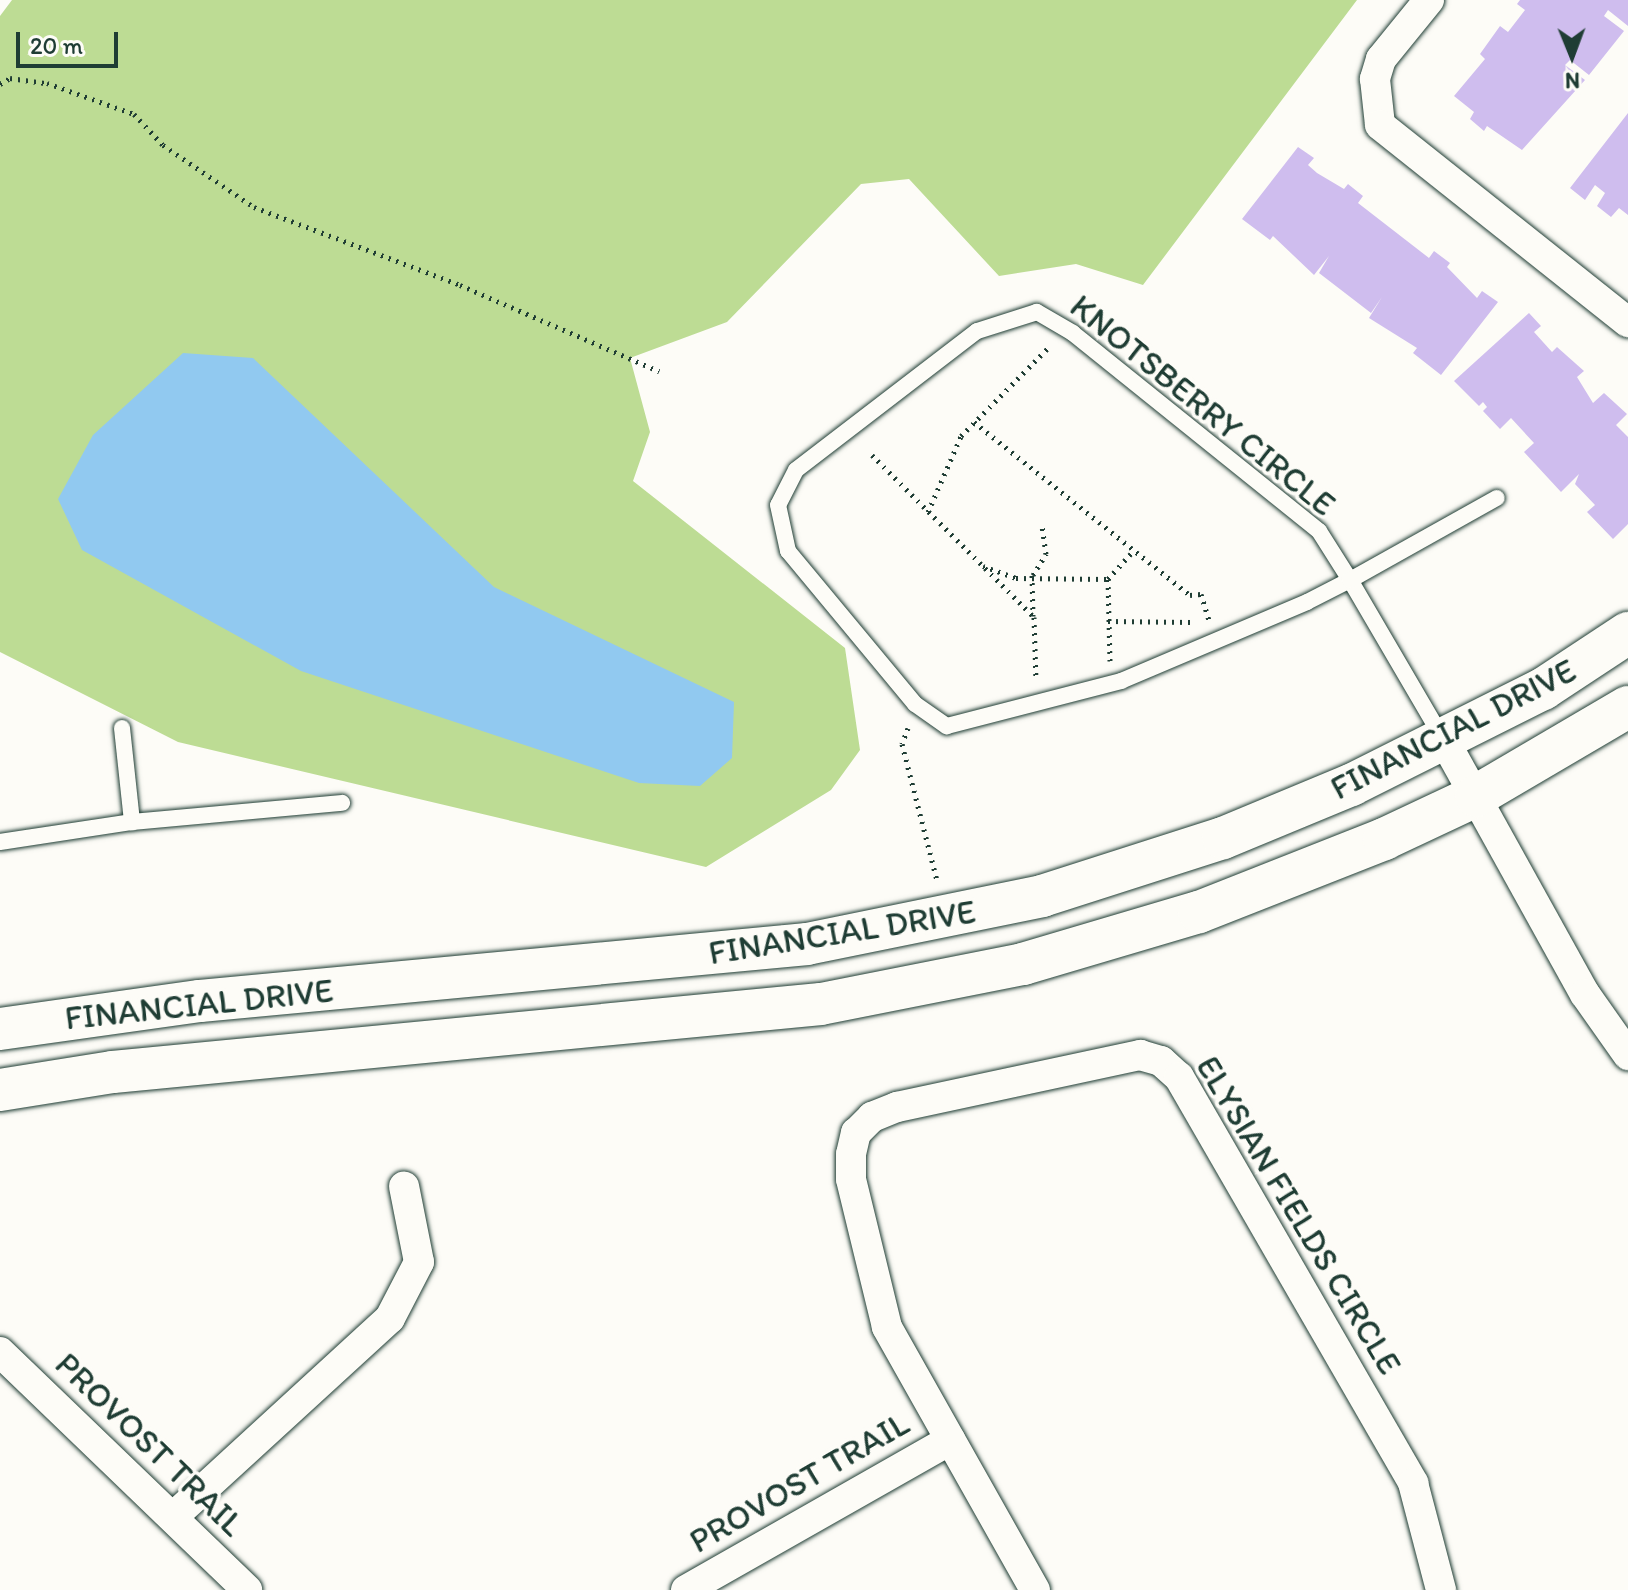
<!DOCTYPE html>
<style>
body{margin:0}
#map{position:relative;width:1628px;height:1590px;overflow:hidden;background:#fdfcf7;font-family:Itim,sans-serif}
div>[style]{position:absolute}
.green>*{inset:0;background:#bddc94}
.water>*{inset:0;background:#91c9f0}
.building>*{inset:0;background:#cfbdee}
.path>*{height:5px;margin-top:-2.5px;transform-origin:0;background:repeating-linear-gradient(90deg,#1f3d34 0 2px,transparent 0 8px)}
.roads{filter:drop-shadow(0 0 2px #1f3d34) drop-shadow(0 0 2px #1f3d34)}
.lane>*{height:16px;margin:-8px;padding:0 8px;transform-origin:8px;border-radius:8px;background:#fdfcf7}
.street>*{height:30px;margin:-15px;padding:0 15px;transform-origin:15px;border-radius:15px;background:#fdfcf7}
.secondary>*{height:42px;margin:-21px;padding:0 21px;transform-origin:21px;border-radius:21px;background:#fdfcf7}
span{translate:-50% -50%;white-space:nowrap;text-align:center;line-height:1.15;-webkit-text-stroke:7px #fdfcf7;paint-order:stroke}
.street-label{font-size:34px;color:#1f3d34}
.north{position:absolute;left:1532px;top:16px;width:80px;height:80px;-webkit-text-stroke:6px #fdfcf7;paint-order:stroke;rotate:179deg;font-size:22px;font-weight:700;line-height:32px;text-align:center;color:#1f3d34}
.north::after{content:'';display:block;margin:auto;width:28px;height:36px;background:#1f3d34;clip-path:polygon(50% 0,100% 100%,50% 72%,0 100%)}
.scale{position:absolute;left:16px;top:32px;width:102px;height:36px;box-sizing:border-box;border:4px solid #1f3d34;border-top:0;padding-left:10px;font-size:24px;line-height:28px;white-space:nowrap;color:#1f3d34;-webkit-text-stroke:6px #fdfcf7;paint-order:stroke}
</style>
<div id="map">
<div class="green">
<i style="clip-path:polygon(12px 0,1357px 0,1143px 285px,1076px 264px,999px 276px,909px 179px,861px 184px,727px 322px,630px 358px,650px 432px,633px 481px,845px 648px,860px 750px,831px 790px,706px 867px,178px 742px,0 652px,0 16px)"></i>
</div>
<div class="water">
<i style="clip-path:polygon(183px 353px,253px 358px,494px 587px,734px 702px,732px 758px,700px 786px,639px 783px,301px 671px,82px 550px,58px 499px,93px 435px)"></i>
</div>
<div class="building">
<i style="clip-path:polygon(1520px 0,1628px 0,1628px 26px,1608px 10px,1604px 16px,1624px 31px,1589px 75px,1570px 60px,1565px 65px,1585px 80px,1522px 150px,1487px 126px,1484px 131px,1470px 119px,1474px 112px,1454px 96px,1485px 59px,1480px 54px,1500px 26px,1508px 32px,1525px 10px,1517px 4px)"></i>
<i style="clip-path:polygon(1628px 113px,1628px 215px,1619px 208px,1611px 217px,1597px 206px,1605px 193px,1595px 185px,1585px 200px,1570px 188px)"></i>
<i style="clip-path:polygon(1298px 147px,1314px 158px,1308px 165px,1317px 173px,1344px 189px,1348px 184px,1363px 196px,1358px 203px,1429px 258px,1434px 251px,1450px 263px,1447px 267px,1477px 298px,1482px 291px,1498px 302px,1441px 375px,1413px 353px,1417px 348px,1369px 318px,1382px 297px,1371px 313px,1319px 273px,1329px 256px,1314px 275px,1273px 236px,1270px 240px,1242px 219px)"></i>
<i style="clip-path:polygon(1529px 313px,1541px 326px,1534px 332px,1552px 352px,1557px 347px,1584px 371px,1577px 377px,1593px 403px,1604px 393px,1627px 414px,1616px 425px,1628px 437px,1628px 524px,1613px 539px,1587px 512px,1595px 505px,1575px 484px,1579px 474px,1561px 492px,1524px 452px,1534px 443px,1511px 418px,1500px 429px,1483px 411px,1487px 407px,1483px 402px,1479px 406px,1454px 381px)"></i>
</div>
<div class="path">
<i style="left:0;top:84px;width:12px;rotate:-31deg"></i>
<i style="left:10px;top:78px;width:37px;rotate:8deg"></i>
<i style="left:47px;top:83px;width:92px;rotate:19.6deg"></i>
<i style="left:134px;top:114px;width:42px;rotate:46.9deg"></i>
<i style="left:163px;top:145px;width:110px;rotate:34.3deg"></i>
<i style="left:254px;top:207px;width:220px;rotate:20.7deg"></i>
<i style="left:460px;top:285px;width:217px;rotate:23.4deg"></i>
<i style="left:974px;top:422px;width:277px;rotate:38.7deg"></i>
<i style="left:1190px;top:595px;width:11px;rotate:-5deg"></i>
<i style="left:1201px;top:594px;width:27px;rotate:73deg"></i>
<i style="left:872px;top:455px;width:229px;rotate:45deg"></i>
<i style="left:1034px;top:617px;width:62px;rotate:88.2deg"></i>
<i style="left:928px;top:512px;width:83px;rotate:-66.5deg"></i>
<i style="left:961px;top:436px;width:124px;rotate:-45.3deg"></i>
<i style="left:983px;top:566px;width:35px;rotate:20deg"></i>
<i style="left:1016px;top:578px;width:92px;rotate:0.6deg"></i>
<i style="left:1032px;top:575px;width:41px;rotate:88.6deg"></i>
<i style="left:1033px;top:575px;width:25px;rotate:-58deg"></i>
<i style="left:1046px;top:554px;width:29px;rotate:-98deg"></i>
<i style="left:1108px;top:621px;width:83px;rotate:0.7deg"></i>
<i style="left:1110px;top:661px;width:82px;rotate:-91.4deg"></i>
<i style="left:1108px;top:579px;width:39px;rotate:-48deg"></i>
<i style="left:908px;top:728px;width:17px;rotate:111deg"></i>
<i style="left:902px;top:744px;width:140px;rotate:75.6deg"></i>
</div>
<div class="roads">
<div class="lane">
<i style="left:122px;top:728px;width:95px;rotate:83.9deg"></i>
<i style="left:1443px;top:739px;width:184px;rotate:-120.3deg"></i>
<i style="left:1350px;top:580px;width:58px;rotate:-122.3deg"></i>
<i style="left:1319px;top:531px;width:316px;rotate:-141.2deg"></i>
<i style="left:1073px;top:333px;width:42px;rotate:-149.7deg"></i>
<i style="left:1037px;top:312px;width:63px;rotate:162.4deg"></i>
<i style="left:977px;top:331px;width:228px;rotate:142.5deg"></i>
<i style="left:796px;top:470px;width:39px;rotate:117deg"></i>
<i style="left:778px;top:505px;width:47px;rotate:77.7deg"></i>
<i style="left:788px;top:551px;width:199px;rotate:50.3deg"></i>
<i style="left:915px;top:704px;width:39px;rotate:35deg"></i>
<i style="left:947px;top:726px;width:180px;rotate:-14.5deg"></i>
<i style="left:1121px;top:681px;width:202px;rotate:-23deg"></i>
<i style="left:1307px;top:602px;width:48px;rotate:-27.1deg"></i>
<i style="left:1350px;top:580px;width:168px;rotate:-29.2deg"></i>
<i style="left:0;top:842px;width:134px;rotate:-8.6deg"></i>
<i style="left:132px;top:822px;width:211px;rotate:-5.2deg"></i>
</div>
<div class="street">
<i style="left:1429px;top:0;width:76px;rotate:129.1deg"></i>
<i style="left:1381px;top:59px;width:21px;rotate:107deg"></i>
<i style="left:1375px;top:79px;width:46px;rotate:83.8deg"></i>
<i style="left:1380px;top:125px;width:317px;rotate:38.5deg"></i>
<i style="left:1444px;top:740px;width:291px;rotate:61deg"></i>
<i style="left:1585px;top:994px;width:75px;rotate:54.8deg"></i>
<i style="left:0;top:1352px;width:343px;rotate:43.9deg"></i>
<i style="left:173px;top:1517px;width:294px;rotate:-42.5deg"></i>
<i style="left:390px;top:1318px;width:63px;rotate:-62.6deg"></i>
<i style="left:419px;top:1262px;width:77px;rotate:-101.2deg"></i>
<i style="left:686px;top:1590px;width:304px;rotate:-29.6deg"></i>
<i style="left:1035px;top:1590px;width:302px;rotate:-119.4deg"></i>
<i style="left:887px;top:1327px;width:152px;rotate:-103.7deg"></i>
<i style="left:851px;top:1179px;width:25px;rotate:-90deg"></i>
<i style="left:851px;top:1154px;width:22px;rotate:-77deg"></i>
<i style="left:856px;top:1133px;width:23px;rotate:-45deg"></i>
<i style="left:872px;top:1117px;width:27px;rotate:-22deg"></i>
<i style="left:897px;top:1107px;width:249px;rotate:-12.1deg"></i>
<i style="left:1140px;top:1055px;width:22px;rotate:16deg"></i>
<i style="left:1161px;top:1061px;width:24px;rotate:42deg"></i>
<i style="left:1179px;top:1077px;width:469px;rotate:60deg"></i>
<i style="left:1413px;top:1483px;width:111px;rotate:75.3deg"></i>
</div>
<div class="secondary">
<i style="left:0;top:1029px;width:202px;rotate:-8deg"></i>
<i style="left:200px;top:1001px;width:610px;rotate:-5.36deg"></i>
<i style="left:807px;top:944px;width:240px;rotate:-11.5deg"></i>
<i style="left:1042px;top:896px;width:190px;rotate:-17.8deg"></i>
<i style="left:1223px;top:838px;width:139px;rotate:-22.5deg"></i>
<i style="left:1351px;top:785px;width:215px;rotate:-26.6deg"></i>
<i style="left:1543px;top:689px;width:102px;rotate:-33.4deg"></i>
<i style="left:0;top:1090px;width:114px;rotate:-9.1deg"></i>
<i style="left:113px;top:1072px;width:711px;rotate:-5.49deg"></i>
<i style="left:821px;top:1004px;width:206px;rotate:-11.2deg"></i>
<i style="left:1023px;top:964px;width:184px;rotate:-16.5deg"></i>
<i style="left:1199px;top:912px;width:199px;rotate:-21.5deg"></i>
<i style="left:1384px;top:839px;width:102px;rotate:-25.1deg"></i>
<i style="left:1476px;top:796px;width:176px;rotate:-30.4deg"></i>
</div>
</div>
<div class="street-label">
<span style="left:1203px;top:405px;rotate:39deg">KNOTSBERRY CIRCLE</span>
<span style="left:1453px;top:729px;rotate:-27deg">FINANCIAL DRIVE</span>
<span style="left:842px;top:932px;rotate:-9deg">FINANCIAL DRIVE</span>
<span style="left:199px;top:1004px;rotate:-6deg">FINANCIAL DRIVE</span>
<span style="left:1299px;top:1215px;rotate:59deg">ELYSIAN FIELDS CIRCLE</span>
<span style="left:150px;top:1444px;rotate:44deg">PROVOST TRAIL</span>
<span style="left:799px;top:1482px;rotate:-30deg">PROVOST TRAIL</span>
</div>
<div class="north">N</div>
<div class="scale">20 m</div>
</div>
